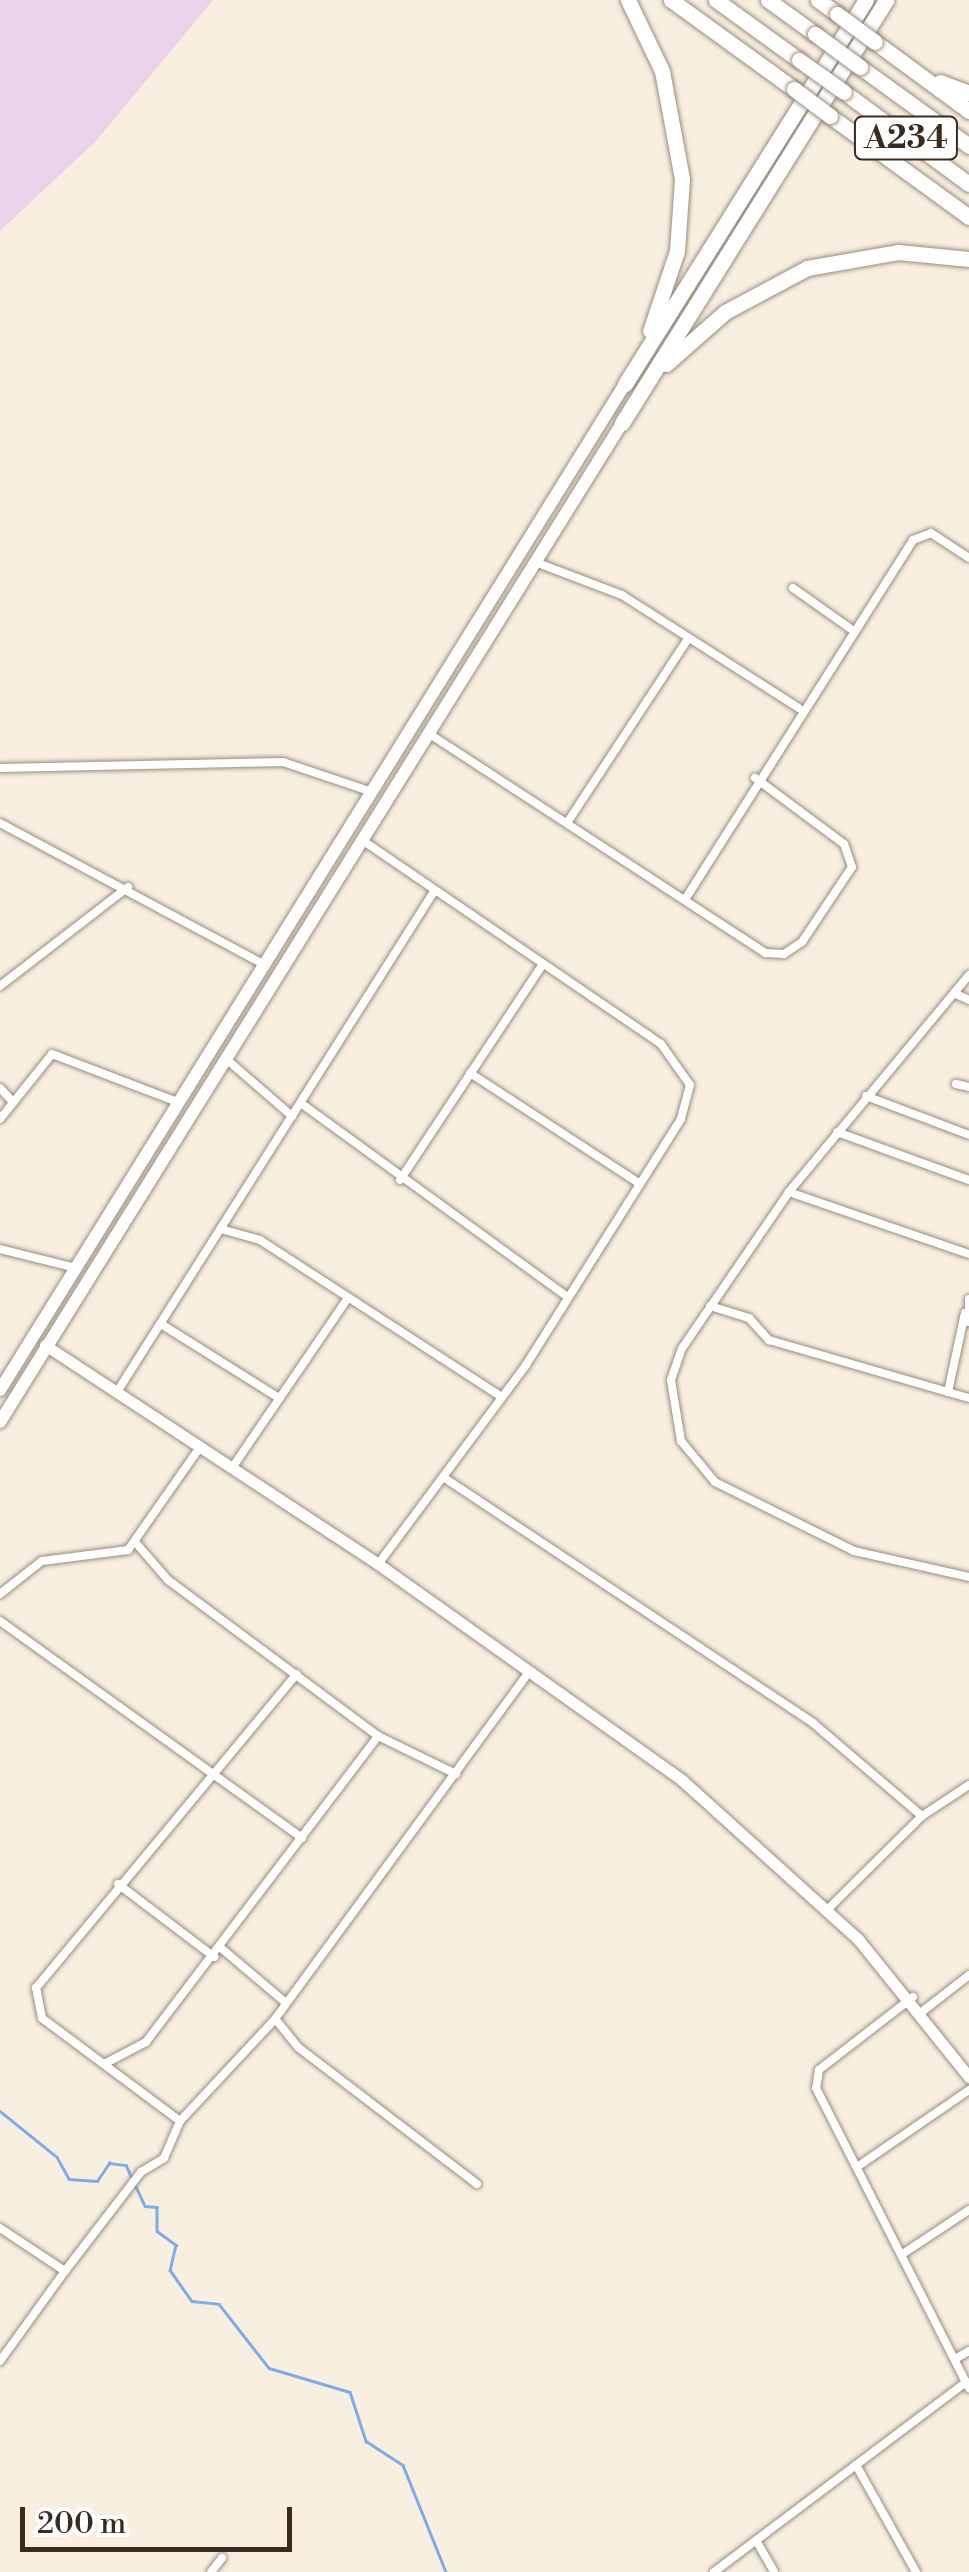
<!DOCTYPE html>
<style>
body{margin:0}
#map{position:relative;width:969px;height:2572px;overflow:hidden;background:#f8efe0;font-family:"Libre Bodoni",serif}
div>[style]{position:absolute}
.built>*{inset:0;background:#ecd1ea}
.stream>*{height:2.5px;margin:-1.25px;padding:0 1.25px;transform-origin:1.25px;border-radius:1.25px;background:#7dade8}
.roads{filter:drop-shadow(0 0 2px #9a8c7f) drop-shadow(0 0 2px #9a8c7f)}
.street>*{height:8px;margin:-4px;padding:0 4px;transform-origin:4px;border-radius:4px;background:#fff}
.secondary>*{height:11px;margin:-5.5px;padding:0 5.5px;transform-origin:5.5px;border-radius:5.5px;background:#fff}
.primary>*{height:12px;margin:-6px;padding:0 6px;transform-origin:6px;border-radius:6px;background:#fff}
.highway>*{height:15px;margin:-7.5px;padding:0 7.5px;transform-origin:7.5px;border-radius:7.5px;background:#fff}
.bridges{filter:drop-shadow(0 0 2px #9a8c7f) drop-shadow(0 0 2px #9a8c7f)}
.highway-bridge>*{height:15px;margin:-7.5px;padding:0 7.5px;transform-origin:7.5px;border-radius:7.5px;background:#fff}
span{translate:-50% -50%;white-space:nowrap;text-align:center;line-height:1.15;-webkit-text-stroke:10px #fff;paint-order:stroke}
.shield-label span{padding:2px 8px;background:#fff;border:2px solid;border-radius:8px;-webkit-text-stroke-width:0}
.shield-label{font-size:32px;color:#3b2a1e;font-weight:700}
.scale{position:absolute;left:20px;top:2507px;width:272px;height:45px;box-sizing:border-box;border:5px solid #3b2a1e;border-top:0;padding-left:12px;font-size:30px;line-height:35px;white-space:nowrap;color:#3b2a1e;-webkit-text-stroke:8px #fff;paint-order:stroke}
</style>
<div id="map">
<div class="built">
<i style="clip-path:polygon(0 0,213px 0,96px 141px,0 231px)"></i>
</div>
<div class="stream">
<i style="left:0;top:2111px;width:73px;rotate:38.9deg"></i>
<i style="left:57px;top:2157px;width:25px;rotate:61deg"></i>
<i style="left:69px;top:2179px;width:28px;rotate:4deg"></i>
<i style="left:97px;top:2181px;width:22px;rotate:-56deg"></i>
<i style="left:109px;top:2163px;width:17px;rotate:7deg"></i>
<i style="left:126px;top:2165px;width:45px;rotate:65.1deg"></i>
<i style="left:145px;top:2206px;width:12px;rotate:5deg"></i>
<i style="left:157px;top:2207px;width:24px;rotate:90deg"></i>
<i style="left:157px;top:2231px;width:24px;rotate:36deg"></i>
<i style="left:176px;top:2245px;width:26px;rotate:103deg"></i>
<i style="left:170px;top:2270px;width:38px;rotate:55deg"></i>
<i style="left:192px;top:2301px;width:27px;rotate:6deg"></i>
<i style="left:219px;top:2304px;width:81px;rotate:52deg"></i>
<i style="left:269px;top:2368px;width:84px;rotate:16.5deg"></i>
<i style="left:350px;top:2392px;width:52px;rotate:71.9deg"></i>
<i style="left:366px;top:2441px;width:44px;rotate:33deg"></i>
<i style="left:403px;top:2465px;width:115px;rotate:68.1deg"></i>
</div>
<div class="roads">
<div class="street">
<i style="left:535px;top:562px;width:93px;rotate:20.8deg"></i>
<i style="left:622px;top:595px;width:210px;rotate:32.6deg"></i>
<i style="left:793px;top:588px;width:71px;rotate:35.3deg"></i>
<i style="left:428px;top:733px;width:403px;rotate:33.1deg"></i>
<i style="left:766px;top:953px;width:18px;rotate:3deg"></i>
<i style="left:784px;top:954px;width:22px;rotate:-34deg"></i>
<i style="left:802px;top:942px;width:90px;rotate:-56.3deg"></i>
<i style="left:852px;top:867px;width:24px;rotate:-109deg"></i>
<i style="left:844px;top:844px;width:111px;rotate:-143.4deg"></i>
<i style="left:0;top:768px;width:283px;rotate:-1.2deg"></i>
<i style="left:283px;top:762px;width:91px;rotate:18.6deg"></i>
<i style="left:569px;top:820px;width:217px;rotate:-56.7deg"></i>
<i style="left:0;top:823px;width:298px;rotate:28.2deg"></i>
<i style="left:362px;top:840px;width:362px;rotate:34.3deg"></i>
<i style="left:661px;top:1044px;width:50px;rotate:54.7deg"></i>
<i style="left:690px;top:1085px;width:35px;rotate:105deg"></i>
<i style="left:681px;top:1119px;width:291px;rotate:122.2deg"></i>
<i style="left:526px;top:1365px;width:248px;rotate:126.6deg"></i>
<i style="left:686px;top:898px;width:424px;rotate:-57.6deg"></i>
<i style="left:913px;top:540px;width:19px;rotate:-21deg"></i>
<i style="left:931px;top:533px;width:45px;rotate:33.3deg"></i>
<i style="left:969px;top:975px;width:282px;rotate:129.7deg"></i>
<i style="left:789px;top:1192px;width:189px;rotate:124.4deg"></i>
<i style="left:682px;top:1348px;width:34px;rotate:109deg"></i>
<i style="left:671px;top:1380px;width:62px;rotate:80.7deg"></i>
<i style="left:681px;top:1441px;width:53px;rotate:50.3deg"></i>
<i style="left:715px;top:1482px;width:155px;rotate:26.4deg"></i>
<i style="left:854px;top:1551px;width:118px;rotate:12.7deg"></i>
<i style="left:0;top:986px;width:162px;rotate:-37.7deg"></i>
<i style="left:954px;top:993px;width:17px;rotate:25deg"></i>
<i style="left:225px;top:1058px;width:89px;rotate:40.9deg"></i>
<i style="left:470px;top:1073px;width:202px;rotate:33.1deg"></i>
<i style="left:956px;top:1084px;width:13px;rotate:13deg"></i>
<i style="left:0;top:1088px;width:16px;rotate:47deg"></i>
<i style="left:866px;top:1096px;width:110px;rotate:20.7deg"></i>
<i style="left:302px;top:1104px;width:326px;rotate:36deg"></i>
<i style="left:0;top:1119px;width:83px;rotate:-51.3deg"></i>
<i style="left:52px;top:1054px;width:135px;rotate:20.9deg"></i>
<i style="left:837px;top:1132px;width:140px;rotate:20deg"></i>
<i style="left:400px;top:1180px;width:259px;rotate:-56.5deg"></i>
<i style="left:789px;top:1192px;width:190px;rotate:19deg"></i>
<i style="left:221px;top:1229px;width:41px;rotate:15.8deg"></i>
<i style="left:260px;top:1240px;width:288px;rotate:33deg"></i>
<i style="left:0;top:1249px;width:78px;rotate:14deg"></i>
<i style="left:969px;top:1299px;width:23px;rotate:90deg"></i>
<i style="left:710px;top:1306px;width:41px;rotate:17.1deg"></i>
<i style="left:749px;top:1318px;width:30px;rotate:48deg"></i>
<i style="left:769px;top:1340px;width:208px;rotate:16.2deg"></i>
<i style="left:161px;top:1324px;width:139px;rotate:32.1deg"></i>
<i style="left:117px;top:1392px;width:594px;rotate:-57.65deg"></i>
<i style="left:948px;top:1392px;width:81px;rotate:-77.9deg"></i>
<i style="left:232px;top:1468px;width:206px;rotate:-55.7deg"></i>
<i style="left:443px;top:1477px;width:444px;rotate:33.6deg"></i>
<i style="left:813px;top:1723px;width:143px;rotate:40.5deg"></i>
<i style="left:136px;top:1543px;width:49px;rotate:49.1deg"></i>
<i style="left:168px;top:1580px;width:262px;rotate:36.6deg"></i>
<i style="left:378px;top:1736px;width:87px;rotate:26deg"></i>
<i style="left:0;top:1594px;width:53px;rotate:-38.2deg"></i>
<i style="left:42px;top:1561px;width:87px;rotate:-7.3deg"></i>
<i style="left:128px;top:1550px;width:126px;rotate:-55deg"></i>
<i style="left:0;top:1621px;width:372px;rotate:35.7deg"></i>
<i style="left:118px;top:1884px;width:121px;rotate:37.2deg"></i>
<i style="left:828px;top:1909px;width:132px;rotate:-44.7deg"></i>
<i style="left:922px;top:1816px;width:56px;rotate:-33.4deg"></i>
<i style="left:221px;top:1948px;width:84px;rotate:40.2deg"></i>
<i style="left:913px;top:1997px;width:119px;rotate:142.2deg"></i>
<i style="left:819px;top:2070px;width:18px;rotate:99deg"></i>
<i style="left:816px;top:2088px;width:337px;rotate:63deg"></i>
<i style="left:923px;top:2011px;width:58px;rotate:-38deg"></i>
<i style="left:106px;top:2063px;width:45px;rotate:-27.7deg"></i>
<i style="left:146px;top:2042px;width:384px;rotate:-52.8deg"></i>
<i style="left:180px;top:2121px;width:172px;rotate:-143.3deg"></i>
<i style="left:42px;top:2018px;width:31px;rotate:-101deg"></i>
<i style="left:36px;top:1988px;width:408px;rotate:-50.3deg"></i>
<i style="left:857px;top:2167px;width:136px;rotate:-34.5deg"></i>
<i style="left:477px;top:2184px;width:225px;rotate:-142.6deg"></i>
<i style="left:298px;top:2047px;width:36px;rotate:-129deg"></i>
<i style="left:275px;top:2019px;width:430px;rotate:-53.8deg"></i>
<i style="left:0;top:2228px;width:78px;rotate:33.5deg"></i>
<i style="left:65px;top:2271px;width:111px;rotate:125.8deg"></i>
<i style="left:904px;top:2253px;width:78px;rotate:-33.5deg"></i>
<i style="left:65px;top:2271px;width:125px;rotate:-52.5deg"></i>
<i style="left:141px;top:2172px;width:27px;rotate:-31deg"></i>
<i style="left:164px;top:2158px;width:40px;rotate:-66.6deg"></i>
<i style="left:180px;top:2121px;width:139px;rotate:-47deg"></i>
<i style="left:955px;top:2359px;width:16px;rotate:-30deg"></i>
<i style="left:856px;top:2465px;width:123px;rotate:60.7deg"></i>
<i style="left:757px;top:2542px;width:34px;rotate:60deg"></i>
<i style="left:211px;top:2572px;width:18px;rotate:-52deg"></i>
<i style="left:714px;top:2572px;width:316px;rotate:-37deg"></i>
</div>
<div class="secondary">
<i style="left:45px;top:1345px;width:399px;rotate:33.3deg"></i>
<i style="left:378px;top:1564px;width:374px;rotate:35.4deg"></i>
<i style="left:683px;top:1781px;width:236px;rotate:42.1deg"></i>
<i style="left:858px;top:1939px;width:177px;rotate:51.2deg"></i>
</div>
<div class="primary">
<i style="left:0;top:1390px;width:1184px;rotate:-58.15deg"></i>
<i style="left:0;top:1422px;width:1177px;rotate:-58.09deg"></i>
</div>
<div class="highway">
<i style="left:628px;top:0;width:79px;rotate:64.4deg"></i>
<i style="left:662px;top:71px;width:110px;rotate:79.5deg"></i>
<i style="left:682px;top:179px;width:72px;rotate:94deg"></i>
<i style="left:677px;top:251px;width:84px;rotate:108.6deg"></i>
<i style="left:671px;top:0;width:152px;rotate:35.9deg"></i>
<i style="left:716px;top:0;width:102px;rotate:35.9deg"></i>
<i style="left:768px;top:0;width:58px;rotate:35.9deg"></i>
<i style="left:818px;top:0;width:24px;rotate:36deg"></i>
<i style="left:875px;top:42px;width:117px;rotate:36.3deg"></i>
<i style="left:860px;top:67px;width:135px;rotate:35.9deg"></i>
<i style="left:940px;top:82px;width:31px;rotate:21deg"></i>
<i style="left:844px;top:92px;width:155px;rotate:36.4deg"></i>
<i style="left:830px;top:116px;width:172px;rotate:36deg"></i>
<i style="left:666px;top:364px;width:79px;rotate:-41.4deg"></i>
<i style="left:725px;top:312px;width:93px;rotate:-28.2deg"></i>
<i style="left:807px;top:268px;width:92px;rotate:-10deg"></i>
<i style="left:898px;top:252px;width:71px;rotate:5.6deg"></i>
<i style="left:625px;top:384px;width:453px;rotate:-57.9deg"></i>
<i style="left:622px;top:423px;width:499px;rotate:-58deg"></i>
</div>
</div>
<div class="bridges">
<div class="highway-bridge">
<i style="left:837px;top:14px;width:47px;rotate:36.4deg"></i>
<i style="left:815px;top:34px;width:56px;rotate:36.3deg"></i>
<i style="left:799px;top:60px;width:55px;rotate:35.4deg"></i>
<i style="left:794px;top:89px;width:45px;rotate:36.9deg"></i>
</div>
</div>
<div class="shield-label">
<span style="left:906px;top:138px">A234</span>
</div>
<div class="scale">200 m</div>
</div>
